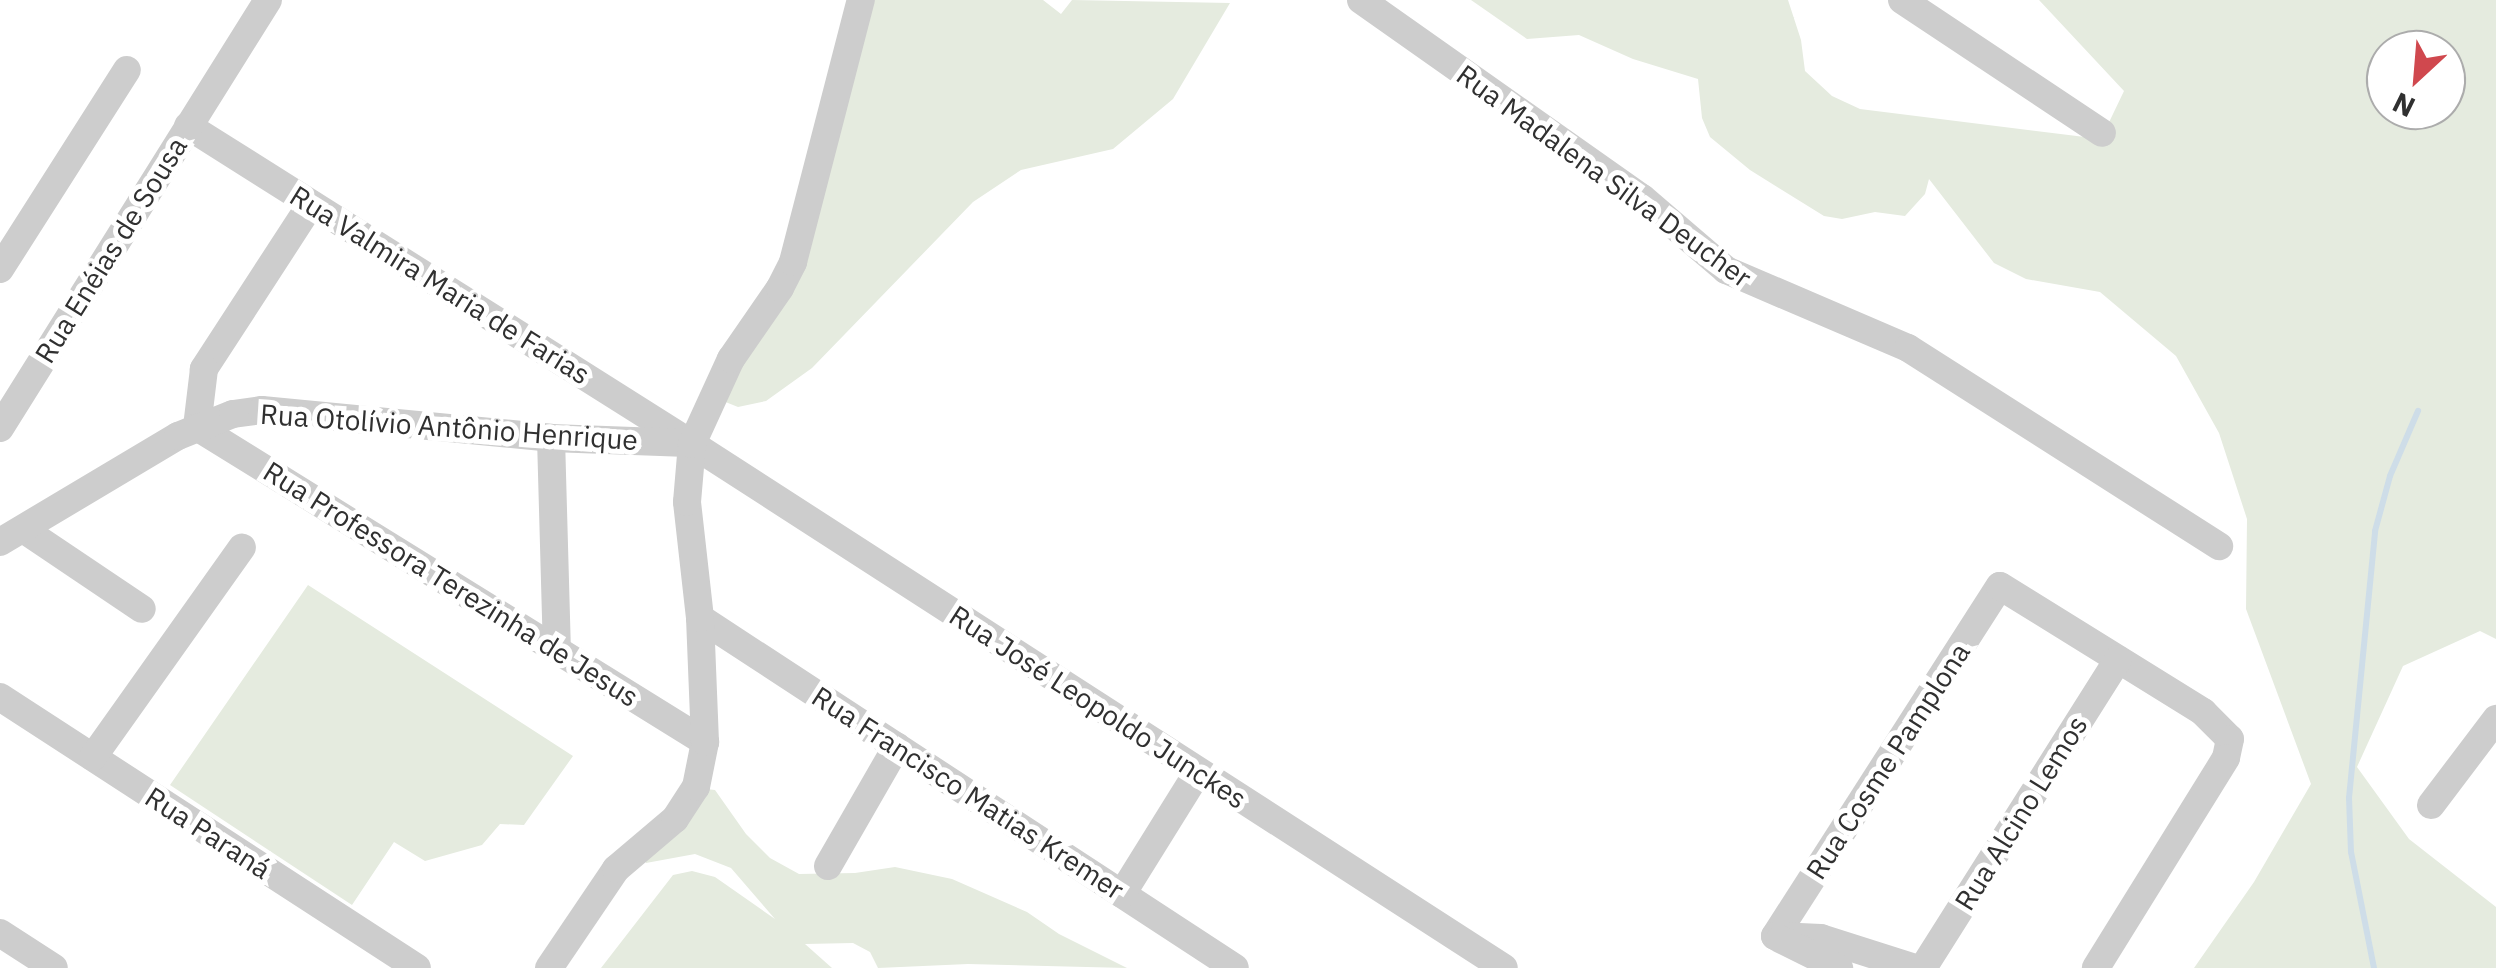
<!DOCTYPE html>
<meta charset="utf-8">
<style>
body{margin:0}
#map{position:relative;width:2496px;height:968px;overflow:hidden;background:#fff;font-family:"IBM Plex Sans",sans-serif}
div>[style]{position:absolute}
.green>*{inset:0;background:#e5ebdf}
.stream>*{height:6px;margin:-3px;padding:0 3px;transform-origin:3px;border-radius:3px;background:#cedde8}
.minor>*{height:28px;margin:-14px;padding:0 14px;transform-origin:14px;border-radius:14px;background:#cdcdcd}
span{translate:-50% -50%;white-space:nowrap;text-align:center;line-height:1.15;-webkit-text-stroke:10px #fff;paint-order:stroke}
.street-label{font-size:28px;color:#303030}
.north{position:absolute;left:2366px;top:30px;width:100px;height:100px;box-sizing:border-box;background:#fff;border:2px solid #acacac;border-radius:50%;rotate:206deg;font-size:28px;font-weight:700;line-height:40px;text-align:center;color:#303030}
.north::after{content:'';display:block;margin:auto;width:35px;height:45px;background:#d0484e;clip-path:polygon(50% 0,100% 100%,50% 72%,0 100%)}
</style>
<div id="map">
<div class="green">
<i style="clip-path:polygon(869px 0,1043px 0,1061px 14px,1072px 0,1230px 3px,1173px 99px,1113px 149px,1021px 170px,973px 202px,812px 368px,766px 401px,738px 407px,723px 401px,738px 363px,771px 317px)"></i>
<i style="clip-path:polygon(evenodd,1471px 0,1788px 0,1801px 40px,1805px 71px,1832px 96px,1860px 109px,2101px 139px,2124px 91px,2039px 0,2496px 0,2496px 639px,2480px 631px,2403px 666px,2357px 767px,2409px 839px,2496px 907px,2496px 968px,2194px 968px,2254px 882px,2311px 784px,2246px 609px,2247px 519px,2219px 433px,2176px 356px,2100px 292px,2026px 279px,1994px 263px,1929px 179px,1925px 194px,1905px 216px,1875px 212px,1842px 219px,1824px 216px,1750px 170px,1710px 137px,1702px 118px,1698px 79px,1633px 59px,1579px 35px,1527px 39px,1471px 0,2386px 50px,2446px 50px,2446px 110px,2386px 110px,2386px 50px)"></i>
<i style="clip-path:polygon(308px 585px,573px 756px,524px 825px,500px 824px,482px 845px,425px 861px,394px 842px,352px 905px,170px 785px)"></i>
<i style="clip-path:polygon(706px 789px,715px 790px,746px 834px,770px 858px,799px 874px,855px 873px,895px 867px,952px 879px,1027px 912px,1059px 934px,1127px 968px,968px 964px,878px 968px,870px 952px,853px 943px,805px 944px,832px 968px,601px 968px,673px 875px,692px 871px,715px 877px,775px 919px,731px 868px,695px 854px,646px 863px,641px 855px)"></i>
</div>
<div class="stream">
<i style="left:2374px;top:968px;width:118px;rotate:-101.2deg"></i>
<i style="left:2351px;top:852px;width:54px;rotate:-92.1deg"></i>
<i style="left:2349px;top:798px;width:268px;rotate:-84.4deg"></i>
<i style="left:2375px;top:531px;width:57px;rotate:-74.7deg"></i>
<i style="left:2390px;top:476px;width:71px;rotate:-66.7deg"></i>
</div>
<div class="minor">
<i style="left:1361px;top:0;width:344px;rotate:35.2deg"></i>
<i style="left:1642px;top:198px;width:111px;rotate:40.6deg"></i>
<i style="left:1726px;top:270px;width:198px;rotate:23.2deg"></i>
<i style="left:1908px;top:348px;width:369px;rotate:32.5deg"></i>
<i style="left:1902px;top:0;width:240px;rotate:33.6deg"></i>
<i style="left:188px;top:126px;width:596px;rotate:32.25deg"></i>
<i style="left:692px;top:444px;width:966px;rotate:32.83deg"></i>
<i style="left:311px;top:204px;width:197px;rotate:123deg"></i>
<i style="left:204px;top:369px;width:58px;rotate:96.9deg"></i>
<i style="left:197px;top:427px;width:598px;rotate:31.8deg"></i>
<i style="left:0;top:269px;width:236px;rotate:-57.5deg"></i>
<i style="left:0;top:428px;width:505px;rotate:-57.95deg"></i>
<i style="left:551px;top:438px;width:210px;rotate:88.4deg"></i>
<i style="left:23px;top:529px;width:143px;rotate:33.9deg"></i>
<i style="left:0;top:542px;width:207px;rotate:-30.8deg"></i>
<i style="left:178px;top:436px;width:59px;rotate:-21.8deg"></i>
<i style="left:233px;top:414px;width:29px;rotate:-8deg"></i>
<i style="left:262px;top:410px;width:290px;rotate:5.5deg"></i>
<i style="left:551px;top:438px;width:137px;rotate:2.1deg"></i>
<i style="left:700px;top:618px;width:639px;rotate:33.19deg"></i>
<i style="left:0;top:697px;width:497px;rotate:33deg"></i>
<i style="left:93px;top:757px;width:257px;rotate:-54.6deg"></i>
<i style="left:2431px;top:805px;width:108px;rotate:-52.9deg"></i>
<i style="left:828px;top:866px;width:138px;rotate:-60.1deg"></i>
<i style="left:1122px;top:894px;width:144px;rotate:-58.1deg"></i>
<i style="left:0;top:933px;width:64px;rotate:32.9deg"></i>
<i style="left:1775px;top:936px;width:416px;rotate:-57.3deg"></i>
<i style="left:2000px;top:586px;width:239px;rotate:31.8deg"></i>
<i style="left:2203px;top:712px;width:38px;rotate:45deg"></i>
<i style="left:2230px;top:739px;width:19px;rotate:102deg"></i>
<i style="left:2226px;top:758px;width:247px;rotate:121.8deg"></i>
<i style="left:1775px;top:936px;width:46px;rotate:2.5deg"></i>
<i style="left:1821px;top:938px;width:99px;rotate:17.7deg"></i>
<i style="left:1780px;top:939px;width:66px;rotate:26.2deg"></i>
<i style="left:549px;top:968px;width:120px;rotate:-55.9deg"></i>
<i style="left:616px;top:869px;width:77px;rotate:-40.3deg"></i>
<i style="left:675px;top:819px;width:38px;rotate:-57deg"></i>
<i style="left:696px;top:787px;width:46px;rotate:-78.7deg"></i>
<i style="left:705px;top:742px;width:124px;rotate:-92.3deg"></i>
<i style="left:700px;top:618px;width:117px;rotate:-96.4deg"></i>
<i style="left:687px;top:502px;width:58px;rotate:-85.1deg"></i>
<i style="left:692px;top:444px;width:94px;rotate:-65.4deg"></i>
<i style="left:731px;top:359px;width:86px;rotate:-55.4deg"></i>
<i style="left:780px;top:288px;width:29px;rotate:-63deg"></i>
<i style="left:793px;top:262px;width:271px;rotate:-75.5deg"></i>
<i style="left:1923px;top:968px;width:365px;rotate:-57.7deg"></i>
</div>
<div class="street-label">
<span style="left:1604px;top:176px;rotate:36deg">Rua Madalena Silva Deucher</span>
<span style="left:111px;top:250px;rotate:-58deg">Rua Enéias de Sousa</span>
<span style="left:440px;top:285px;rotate:32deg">Rua Valmira Maria de Farias</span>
<span style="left:449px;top:427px;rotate:4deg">Rua Otolívio Antônio Henrique</span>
<span style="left:451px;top:584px;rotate:32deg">Rua Professora Terezinha de Jesus</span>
<span style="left:1098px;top:707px;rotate:33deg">Rua José Leopoldo Junckes</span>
<span style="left:1888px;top:761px;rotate:-57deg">Rua Cosme Pamplona</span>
<span style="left:968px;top:793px;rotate:33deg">Rua Francisco Matias Kremer</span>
<span style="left:2021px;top:813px;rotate:-58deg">Rua Alcino Lemos</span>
<span style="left:208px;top:833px;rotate:33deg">Rua Paraná</span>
</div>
<div class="north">N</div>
</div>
